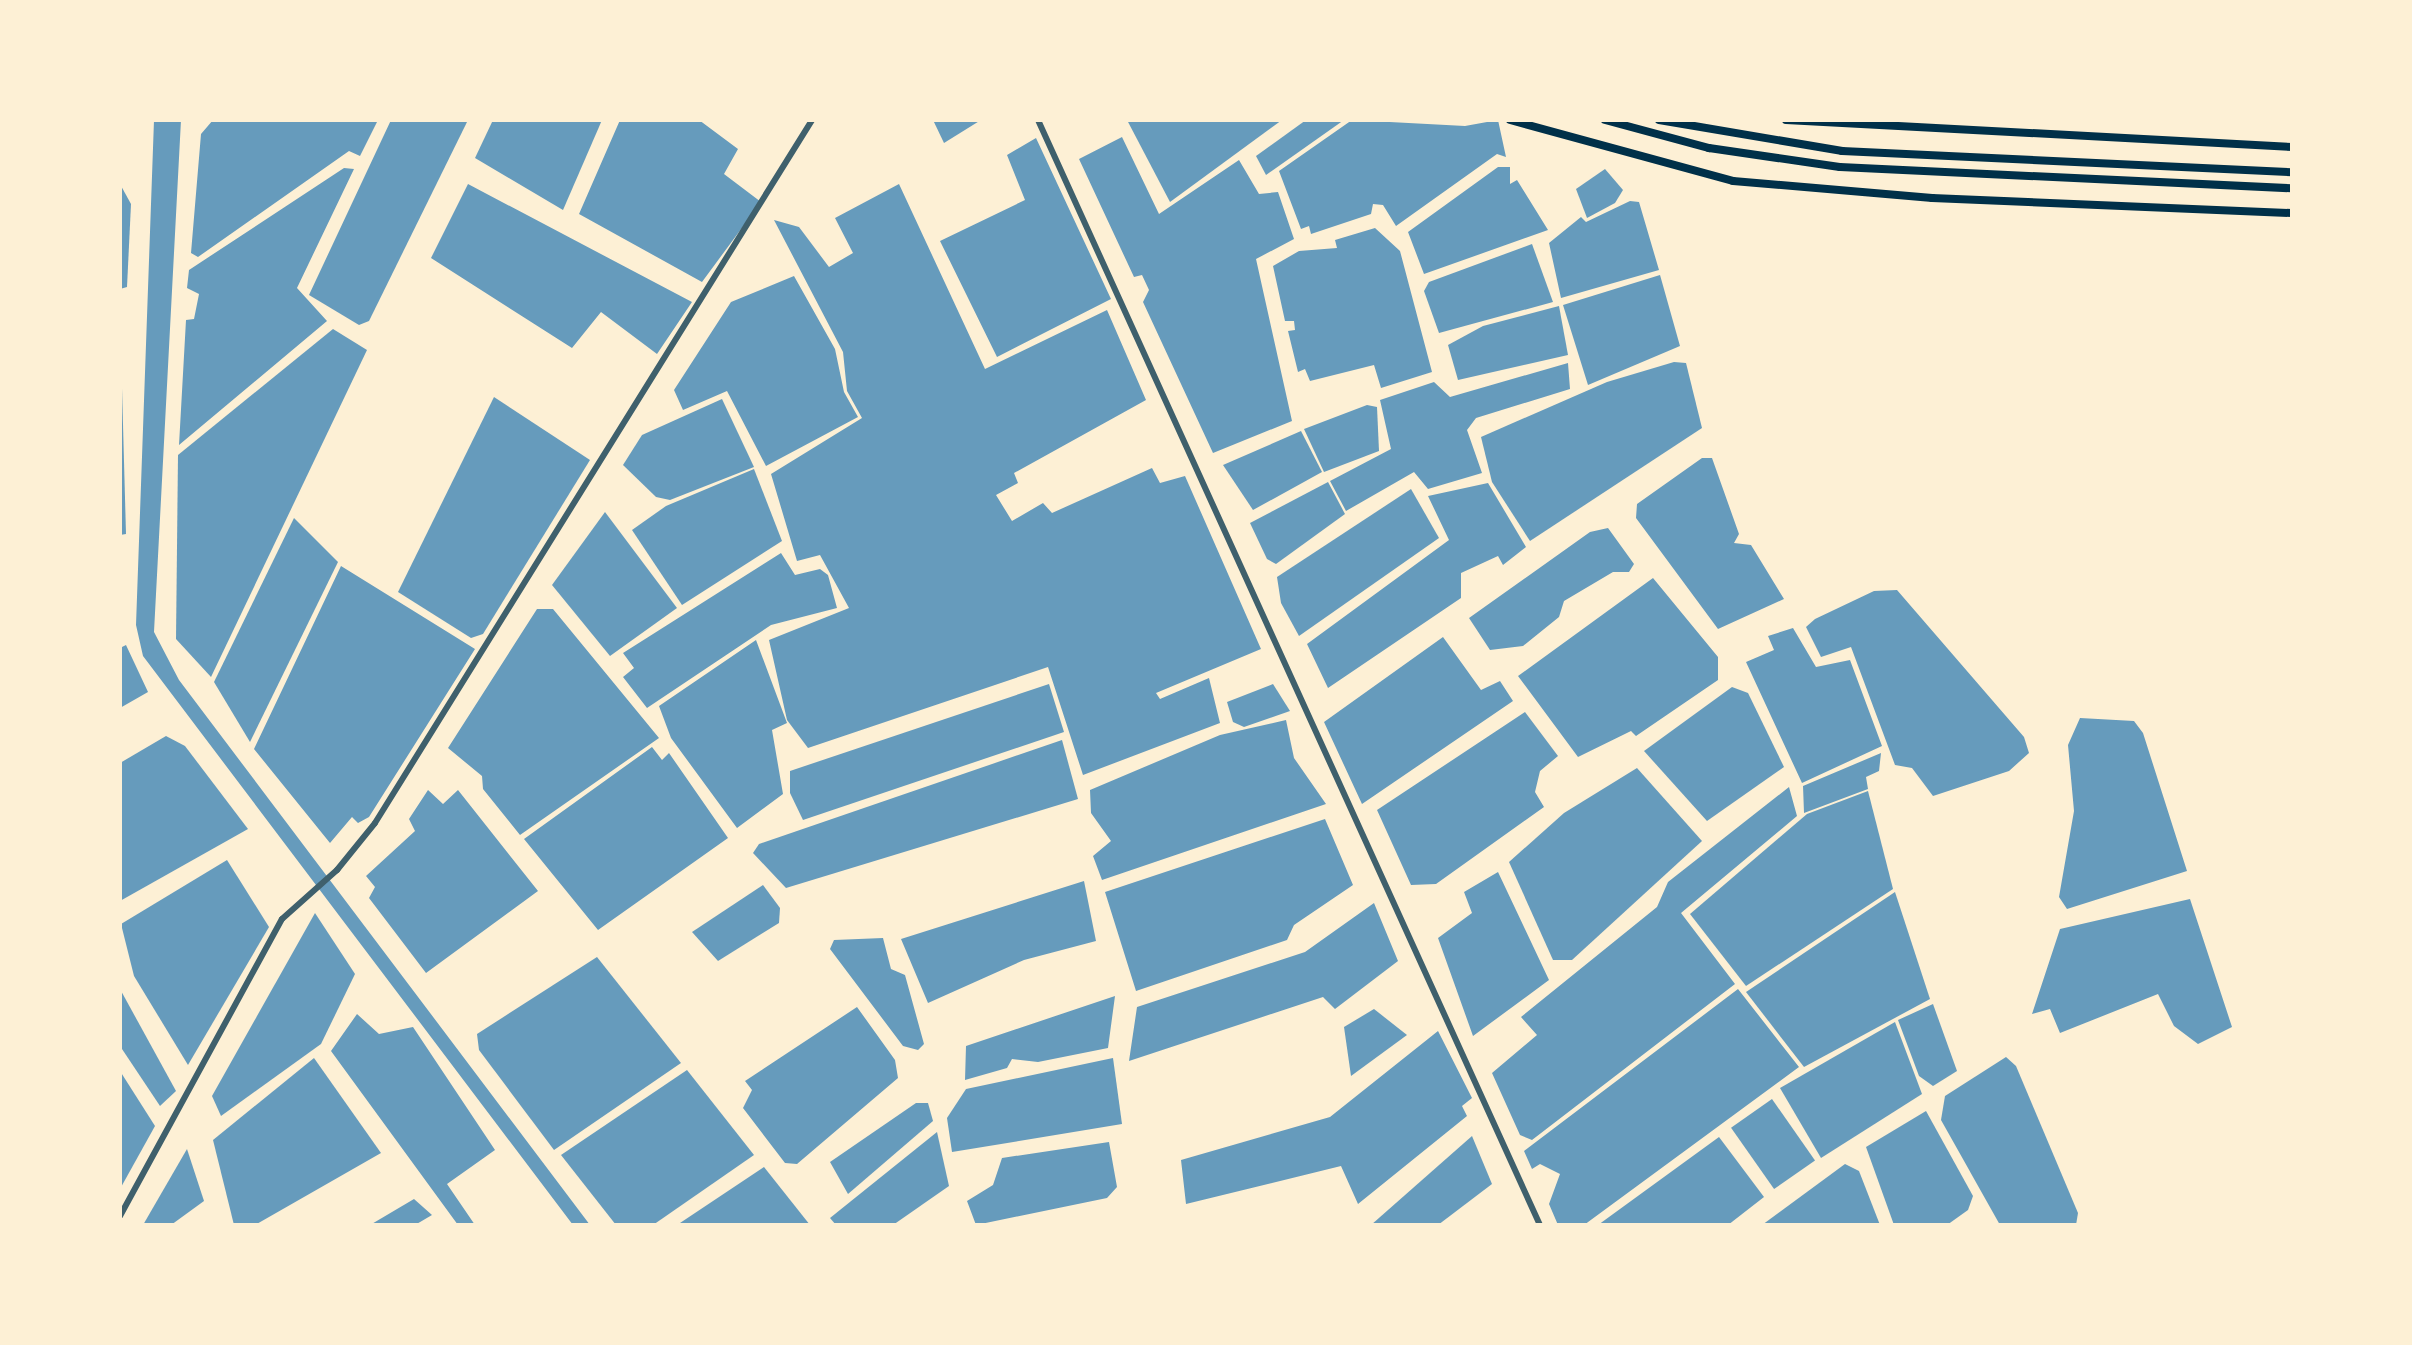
<!DOCTYPE html>
<style>
body{margin:0}
#map{position:relative;width:2412px;height:1345px;overflow:hidden;background:#fdf0d5;font-family:Lato,sans-serif}
div>[style]{position:absolute}
.water>*{inset:0;background:#669bbc;transform-origin:0 0}
.tertiary>*{height:6px;margin:-3px;padding:0 3px;transform-origin:3px;border-radius:3px;background:#3f606c}
.primary>*{height:8px;margin:-4px;padding:0 4px;transform-origin:4px;border-radius:4px;background:#003049}
.trunk>*{height:8px;margin:-4px;padding:0 4px;transform-origin:4px;border-radius:4px;background:#003049}
span{translate:-50% -50%;white-space:nowrap;text-align:center;line-height:1.15;-webkit-text-stroke:8px #fdf0d5;paint-order:stroke}
.frame{position:absolute;inset:0;border:122px solid #fdf0d5;pointer-events:none}
</style>
<div id="map">
<div class="water">
<i style="clip-path:polygon(154px 120px,181px 120px,154px 632px,179px 680px,590px 1225px,573px 1225px,143px 656px,136px 625px)"></i>
<i style="clip-path:polygon(213px 120px,378px 120px,360px 156px,349px 151px,198px 257px,191px 253px,201px 134px)"></i>
<i style="clip-path:polygon(391px 120px,468px 120px,369px 321px,359px 325px,309px 295px)"></i>
<i style="clip-path:polygon(493px 120px,602px 120px,563px 210px,475px 158px)"></i>
<i style="clip-path:polygon(620px 120px,699px 120px,738px 149px,724px 174px,761px 202px,702px 282px,579px 214px)"></i>
<i style="clip-path:polygon(933px 120px,981px 120px,944px 143px)"></i>
<i style="clip-path:polygon(1127px 120px,1282px 120px,1170px 202px)"></i>
<i style="clip-path:polygon(1306px 120px,1344px 120px,1266px 175px,1256px 156px)"></i>
<i style="clip-path:polygon(1352px 120px,1465px 126px,1498px 120px,1506px 157px,1497px 154px,1396px 226px,1383px 205px,1373px 204px,1371px 214px,1311px 234px,1309px 226px,1301px 229px,1279px 171px)"></i>
<i style="clip-path:polygon(1122px 137px,1159px 214px,1239px 160px,1259px 194px,1278px 192px,1294px 239px,1256px 259px,1292px 421px,1213px 453px,1143px 302px,1149px 290px,1142px 275px,1134px 277px,1079px 159px)"></i>
<i style="clip-path:polygon(1036px 138px,1111px 299px,997px 357px,940px 241px,1025px 200px,1007px 155px)"></i>
<i style="clip-path:polygon(1498px 167px,1510px 167px,1510px 184px,1517px 180px,1548px 230px,1424px 274px,1408px 232px)"></i>
<i style="clip-path:polygon(344px 168px,354px 169px,297px 288px,327px 321px,179px 445px,186px 320px,194px 319px,199px 294px,187px 288px,189px 270px)"></i>
<i style="clip-path:polygon(1605px 169px,1623px 190px,1615px 203px,1587px 218px,1576px 189px)"></i>
<i style="clip-path:polygon(120px 184px,131px 204px,127px 287px,120px 289px)"></i>
<i style="clip-path:polygon(468px 184px,692px 302px,657px 354px,601px 312px,572px 348px,431px 258px)"></i>
<i style="clip-path:polygon(899px 184px,985px 369px,1107px 310px,1146px 400px,1014px 473px,1018px 483px,996px 495px,1012px 521px,1043px 503px,1052px 513px,1152px 468px,1160px 483px,1185px 476px,1261px 649px,1156px 693px,1160px 699px,1209px 678px,1220px 723px,1083px 775px,1048px 667px,808px 748px,787px 720px,769px 640px,849px 608px,820px 555px,797px 561px,771px 474px,862px 418px,847px 391px,843px 352px,774px 220px,799px 227px,829px 267px,853px 253px,835px 218px)"></i>
<i style="clip-path:polygon(1630px 201px,1639px 202px,1659px 270px,1561px 298px,1549px 243px,1581px 217px,1586px 222px)"></i>
<i style="clip-path:polygon(1375px 228px,1400px 251px,1432px 372px,1381px 388px,1374px 365px,1310px 381px,1305px 369px,1298px 372px,1288px 331px,1295px 330px,1294px 321px,1285px 321px,1273px 266px,1299px 251px,1337px 248px,1335px 240px)"></i>
<i style="clip-path:polygon(1532px 244px,1553px 302px,1439px 333px,1424px 291px,1429px 282px)"></i>
<i style="clip-path:polygon(1660px 275px,1680px 346px,1588px 385px,1563px 305px)"></i>
<i style="clip-path:polygon(794px 276px,835px 349px,844px 392px,858px 417px,766px 466px,727px 391px,683px 410px,674px 390px,731px 302px)"></i>
<i style="clip-path:polygon(1559px 306px,1568px 355px,1458px 380px,1448px 345px,1483px 326px)"></i>
<i style="clip-path:polygon(120px 315px,126px 534px,120px 535px)"></i>
<i style="clip-path:polygon(333px 329px,367px 350px,211px 677px,176px 639px,178px 455px)"></i>
<i style="clip-path:polygon(1674px 362px,1686px 363px,1702px 428px,1530px 541px,1492px 482px,1481px 437px,1607px 382px)"></i>
<i style="clip-path:polygon(1568px 363px,1570px 389px,1476px 418px,1467px 430px,1482px 473px,1428px 489px,1414px 472px,1346px 511px,1330px 481px,1391px 449px,1380px 400px,1434px 382px,1450px 397px)"></i>
<i style="clip-path:polygon(494px 397px,590px 460px,483px 634px,471px 638px,398px 592px)"></i>
<i style="clip-path:polygon(722px 399px,754px 467px,670px 500px,656px 497px,623px 465px,642px 435px)"></i>
<i style="clip-path:polygon(1367px 405px,1377px 407px,1379px 451px,1324px 472px,1304px 429px)"></i>
<i style="clip-path:polygon(1301px 431px,1322px 472px,1253px 510px,1223px 465px)"></i>
<i style="clip-path:polygon(1702px 458px,1712px 458px,1739px 534px,1734px 543px,1751px 545px,1784px 599px,1718px 629px,1636px 518px,1637px 504px)"></i>
<i style="clip-path:polygon(754px 469px,782px 541px,682px 605px,632px 530px,666px 506px)"></i>
<i style="clip-path:polygon(1328px 482px,1345px 514px,1276px 564px,1267px 559px,1250px 523px)"></i>
<i style="clip-path:polygon(1488px 483px,1526px 547px,1503px 565px,1498px 556px,1461px 573px,1461px 598px,1328px 688px,1307px 644px,1449px 540px,1428px 496px)"></i>
<i style="clip-path:polygon(1411px 489px,1439px 538px,1299px 636px,1281px 603px,1277px 577px)"></i>
<i style="clip-path:polygon(605px 512px,677px 608px,610px 656px,552px 585px)"></i>
<i style="clip-path:polygon(294px 518px,338px 562px,250px 742px,214px 682px)"></i>
<i style="clip-path:polygon(1608px 528px,1634px 564px,1629px 572px,1613px 572px,1564px 601px,1559px 617px,1523px 646px,1490px 650px,1469px 618px,1590px 532px)"></i>
<i style="clip-path:polygon(781px 553px,795px 575px,820px 569px,828px 575px,837px 608px,771px 625px,647px 708px,623px 677px,634px 668px,623px 653px)"></i>
<i style="clip-path:polygon(341px 566px,475px 649px,369px 817px,358px 823px,352px 817px,330px 843px,254px 749px)"></i>
<i style="clip-path:polygon(1653px 578px,1718px 657px,1718px 680px,1636px 736px,1631px 731px,1578px 757px,1518px 676px)"></i>
<i style="clip-path:polygon(1897px 590px,2024px 737px,2029px 753px,2009px 771px,1933px 796px,1912px 768px,1895px 765px,1851px 647px,1821px 657px,1806px 627px,1815px 619px,1874px 591px)"></i>
<i style="clip-path:polygon(537px 609px,553px 609px,659px 738px,520px 835px,483px 789px,482px 776px,448px 748px)"></i>
<i style="clip-path:polygon(1793px 628px,1816px 667px,1850px 660px,1882px 746px,1802px 783px,1746px 662px,1774px 650px,1768px 636px)"></i>
<i style="clip-path:polygon(1443px 637px,1481px 690px,1500px 681px,1513px 701px,1362px 804px,1324px 722px)"></i>
<i style="clip-path:polygon(756px 640px,787px 723px,772px 730px,783px 794px,737px 828px,671px 738px,659px 706px)"></i>
<i style="clip-path:polygon(126px 645px,148px 692px,120px 708px,120px 648px)"></i>
<i style="clip-path:polygon(1049px 684px,1064px 732px,803px 820px,790px 793px,790px 771px)"></i>
<i style="clip-path:polygon(1273px 684px,1290px 711px,1244px 727px,1233px 722px,1227px 702px)"></i>
<i style="clip-path:polygon(1732px 687px,1748px 693px,1784px 767px,1707px 821px,1644px 751px)"></i>
<i style="clip-path:polygon(1525px 712px,1558px 756px,1540px 771px,1535px 792px,1544px 807px,1436px 884px,1411px 885px,1377px 810px)"></i>
<i style="clip-path:polygon(2080px 718px,2134px 721px,2143px 733px,2187px 871px,2067px 909px,2059px 897px,2074px 811px,2068px 745px)"></i>
<i style="clip-path:polygon(1286px 720px,1294px 758px,1326px 804px,1102px 880px,1093px 856px,1111px 841px,1091px 813px,1090px 790px,1220px 735px)"></i>
<i style="clip-path:polygon(166px 736px,185px 746px,248px 829px,120px 901px,120px 763px)"></i>
<i style="clip-path:polygon(1062px 740px,1078px 799px,786px 888px,753px 853px,759px 844px)"></i>
<i style="clip-path:polygon(652px 747px,662px 760px,669px 753px,728px 838px,598px 930px,524px 839px)"></i>
<i style="clip-path:polygon(1881px 753px,1879px 771px,1866px 777px,1868px 789px,1804px 813px,1803px 786px)"></i>
<i style="clip-path:polygon(1637px 768px,1702px 841px,1572px 960px,1553px 960px,1509px 862px,1564px 813px)"></i>
<i style="clip-path:polygon(1789px 787px,1797px 816px,1681px 913px,1735px 984px,1532px 1140px,1520px 1135px,1492px 1073px,1537px 1035px,1521px 1017px,1657px 907px,1668px 882px)"></i>
<i style="clip-path:polygon(428px 790px,443px 804px,458px 790px,538px 891px,426px 973px,369px 898px,375px 887px,366px 876px,415px 831px,409px 819px)"></i>
<i style="clip-path:polygon(1868px 791px,1893px 889px,1746px 986px,1690px 914px,1807px 814px)"></i>
<i style="clip-path:polygon(1325px 819px,1353px 885px,1294px 925px,1287px 940px,1136px 991px,1105px 892px)"></i>
<i style="clip-path:polygon(227px 860px,269px 927px,188px 1065px,134px 976px,121px 924px)"></i>
<i style="clip-path:polygon(1498px 872px,1549px 980px,1473px 1036px,1438px 938px,1472px 913px,1464px 892px)"></i>
<i style="clip-path:polygon(1084px 881px,1096px 941px,1024px 960px,928px 1003px,901px 939px)"></i>
<i style="clip-path:polygon(763px 885px,780px 908px,779px 923px,718px 961px,692px 932px)"></i>
<i style="clip-path:polygon(1895px 892px,1930px 999px,1804px 1067px,1746px 992px)"></i>
<i style="clip-path:polygon(2190px 899px,2232px 1027px,2198px 1044px,2174px 1026px,2158px 994px,2060px 1033px,2050px 1009px,2032px 1014px,2060px 929px)"></i>
<i style="clip-path:polygon(1374px 903px,1398px 961px,1335px 1009px,1323px 997px,1129px 1061px,1137px 1007px,1305px 952px)"></i>
<i style="clip-path:polygon(315px 913px,355px 974px,321px 1044px,221px 1116px,212px 1096px)"></i>
<i style="clip-path:polygon(883px 938px,891px 969px,905px 975px,924px 1044px,918px 1050px,903px 1046px,830px 949px,834px 940px)"></i>
<i style="clip-path:polygon(597px 957px,681px 1063px,554px 1150px,479px 1050px,477px 1034px)"></i>
<i style="clip-path:polygon(120px 989px,176px 1091px,160px 1106px,120px 1046px)"></i>
<i style="clip-path:polygon(1738px 989px,1799px 1067px,1584px 1225px,1558px 1225px,1549px 1204px,1560px 1174px,1540px 1164px,1532px 1169px,1524px 1151px)"></i>
<i style="clip-path:polygon(1115px 996px,1108px 1048px,1038px 1062px,1012px 1059px,1007px 1068px,965px 1080px,966px 1046px)"></i>
<i style="clip-path:polygon(1933px 1004px,1957px 1071px,1933px 1086px,1919px 1076px,1898px 1020px)"></i>
<i style="clip-path:polygon(857px 1007px,895px 1060px,898px 1078px,797px 1164px,785px 1163px,743px 1108px,752px 1090px,745px 1081px)"></i>
<i style="clip-path:polygon(1374px 1009px,1407px 1035px,1351px 1076px,1344px 1027px)"></i>
<i style="clip-path:polygon(357px 1014px,379px 1034px,413px 1027px,495px 1150px,447px 1184px,475px 1225px,458px 1225px,331px 1051px)"></i>
<i style="clip-path:polygon(1895px 1022px,1922px 1094px,1821px 1158px,1780px 1088px)"></i>
<i style="clip-path:polygon(1438px 1031px,1472px 1098px,1462px 1106px,1467px 1116px,1358px 1204px,1341px 1166px,1186px 1204px,1181px 1160px,1330px 1117px)"></i>
<i style="clip-path:polygon(2006px 1057px,2016px 1066px,2078px 1213px,2076px 1225px,2000px 1225px,1941px 1120px,1945px 1096px)"></i>
<i style="clip-path:polygon(314px 1058px,381px 1153px,255px 1225px,234px 1225px,213px 1140px)"></i>
<i style="clip-path:polygon(1113px 1058px,1122px 1124px,952px 1152px,947px 1118px,966px 1089px)"></i>
<i style="clip-path:polygon(687px 1070px,754px 1155px,653px 1225px,616px 1225px,561px 1155px)"></i>
<i style="clip-path:polygon(120px 1071px,155px 1126px,120px 1189px)"></i>
<i style="left:1772px;top:1099px;width:75px;height:50px;rotate:55deg"></i>
<i style="clip-path:polygon(916px 1103px,928px 1103px,933px 1121px,848px 1194px,830px 1162px)"></i>
<i style="clip-path:polygon(1926px 1111px,1973px 1196px,1968px 1210px,1947px 1225px,1894px 1225px,1866px 1147px)"></i>
<i style="clip-path:polygon(937px 1132px,949px 1186px,893px 1225px,836px 1225px,830px 1218px)"></i>
<i style="clip-path:polygon(1472px 1136px,1492px 1184px,1438px 1225px,1371px 1225px)"></i>
<i style="clip-path:polygon(1719px 1137px,1764px 1197px,1728px 1225px,1598px 1225px)"></i>
<i style="clip-path:polygon(1109px 1142px,1117px 1187px,1107px 1198px,976px 1225px,967px 1201px,993px 1185px,1002px 1158px)"></i>
<i style="clip-path:polygon(187px 1149px,204px 1201px,171px 1225px,143px 1225px)"></i>
<i style="clip-path:polygon(1845px 1164px,1859px 1171px,1880px 1225px,1762px 1225px)"></i>
<i style="clip-path:polygon(764px 1167px,810px 1225px,677px 1225px)"></i>
<i style="clip-path:polygon(414px 1199px,432px 1215px,415px 1225px,370px 1225px)"></i>
</div>
<div class="tertiary">
<i style="left:1038px;top:120px;width:1214px;rotate:65.57deg"></i>
<i style="left:120px;top:1216px;width:338px;rotate:-61.4deg"></i>
<i style="left:282px;top:919px;width:74px;rotate:-41.7deg"></i>
<i style="left:337px;top:870px;width:60px;rotate:-51deg"></i>
<i style="left:375px;top:823px;width:828px;rotate:-58.13deg"></i>
</div>
<div class="primary">
<i style="left:1510px;top:120px;width:231px;rotate:15.3deg"></i>
<i style="left:1733px;top:181px;width:200px;rotate:4.9deg"></i>
<i style="left:1932px;top:198px;width:360px;rotate:2.4deg"></i>
<i style="left:1786px;top:120px;width:507px;rotate:3.05deg"></i>
</div>
<div class="trunk">
<i style="left:1605px;top:120px;width:108px;rotate:15.1deg"></i>
<i style="left:1709px;top:148px;width:132px;rotate:8.3deg"></i>
<i style="left:1840px;top:167px;width:452px;rotate:2.7deg"></i>
<i style="left:1659px;top:120px;width:186px;rotate:9.6deg"></i>
<i style="left:1842px;top:151px;width:450px;rotate:2.7deg"></i>
</div>
<div class="frame"></div>
</div>
